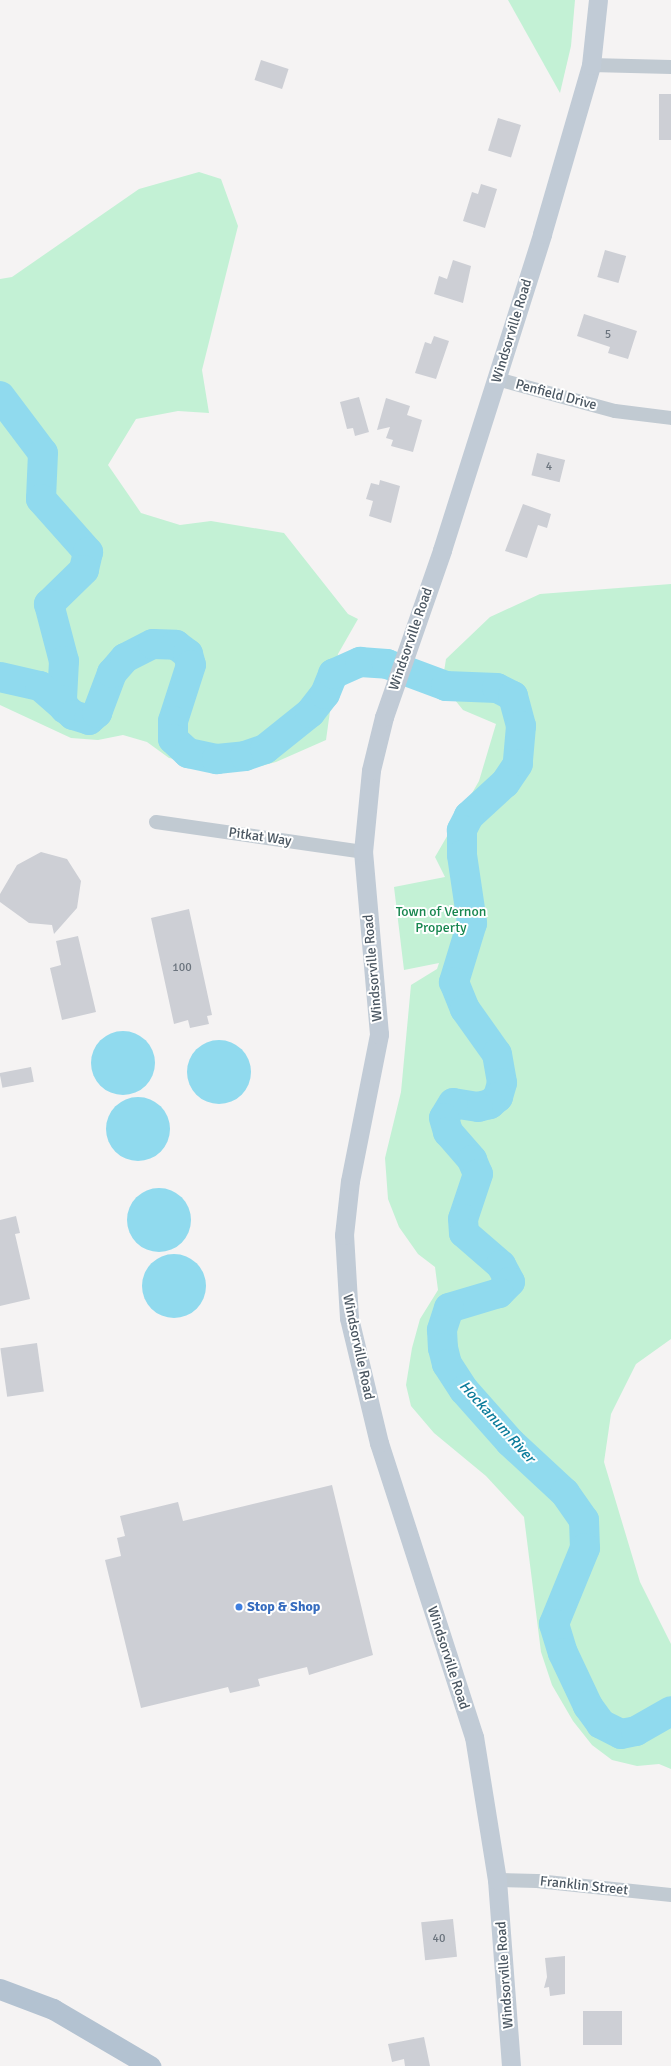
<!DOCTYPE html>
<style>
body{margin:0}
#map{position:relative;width:671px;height:2066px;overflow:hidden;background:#f5f3f3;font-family:Signika,sans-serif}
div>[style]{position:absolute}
.green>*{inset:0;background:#c3f1d5}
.water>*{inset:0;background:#90daee}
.round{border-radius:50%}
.river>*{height:30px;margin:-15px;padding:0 15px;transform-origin:15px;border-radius:15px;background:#90daee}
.building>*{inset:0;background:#cdcfd5;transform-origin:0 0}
.minor>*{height:14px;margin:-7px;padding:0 7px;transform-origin:7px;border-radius:7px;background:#c1cad2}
.secondary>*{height:19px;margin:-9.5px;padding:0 9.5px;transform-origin:9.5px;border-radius:9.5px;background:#c1cbd6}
.primary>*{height:21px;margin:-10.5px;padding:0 10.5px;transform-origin:10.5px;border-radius:10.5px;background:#b3c2d1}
.dots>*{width:11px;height:11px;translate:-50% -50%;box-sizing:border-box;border:2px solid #fff;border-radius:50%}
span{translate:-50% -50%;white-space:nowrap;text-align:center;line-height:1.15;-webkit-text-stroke:4px #fff;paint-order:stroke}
.number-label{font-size:12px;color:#6b747e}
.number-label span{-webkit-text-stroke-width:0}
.street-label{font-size:14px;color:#4a5661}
.park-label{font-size:14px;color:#17864f}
.shop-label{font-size:14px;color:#366cbe;font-weight:700}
.left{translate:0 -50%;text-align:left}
.water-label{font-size:15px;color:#0c7c9b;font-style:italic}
</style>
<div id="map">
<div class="green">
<i style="clip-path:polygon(508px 0,575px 0,571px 46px,560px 93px)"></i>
<i style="clip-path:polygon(199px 172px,221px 179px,238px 226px,202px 370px,209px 413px,178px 411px,136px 419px,108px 465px,141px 513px,180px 525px,211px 521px,284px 533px,348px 614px,358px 619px,338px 654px,326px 740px,276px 762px,242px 771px,169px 758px,147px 742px,123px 735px,98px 740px,71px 738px,0 705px,0 279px,12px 277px,139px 189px)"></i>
<i style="clip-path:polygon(671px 584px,671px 1339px,636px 1364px,611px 1414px,604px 1462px,640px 1582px,671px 1644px,671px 1769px,659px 1764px,637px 1766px,612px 1760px,592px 1745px,573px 1721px,552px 1685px,541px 1652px,524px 1517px,486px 1476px,434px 1433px,411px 1406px,406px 1385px,412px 1348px,420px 1319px,438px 1290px,435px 1267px,418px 1254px,399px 1227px,388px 1199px,385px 1158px,401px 1092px,411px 985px,437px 969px,439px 963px,404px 970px,394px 887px,445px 877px,435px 857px,479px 781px,496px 724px,463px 710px,442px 684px,446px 659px,490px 617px,540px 594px)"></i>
</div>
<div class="water">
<i class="round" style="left:91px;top:1031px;width:64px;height:64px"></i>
<i class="round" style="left:187px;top:1040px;width:64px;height:64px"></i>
<i class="round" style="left:106px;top:1097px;width:64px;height:64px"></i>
<i class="round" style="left:127px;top:1188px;width:64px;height:64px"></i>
<i class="round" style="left:142px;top:1254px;width:64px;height:64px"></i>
</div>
<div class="river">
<i style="left:0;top:396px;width:71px;rotate:53deg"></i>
<i style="left:43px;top:453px;width:46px;rotate:92.5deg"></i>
<i style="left:41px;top:499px;width:71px;rotate:48.4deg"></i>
<i style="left:88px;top:552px;width:18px;rotate:103deg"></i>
<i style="left:84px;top:570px;width:49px;rotate:135.8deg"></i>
<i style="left:49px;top:604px;width:59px;rotate:75.3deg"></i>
<i style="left:64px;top:661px;width:39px;rotate:93deg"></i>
<i style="left:62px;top:700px;width:9px;rotate:72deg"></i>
<i style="left:0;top:677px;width:41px;rotate:12.7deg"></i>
<i style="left:40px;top:686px;width:44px;rotate:41.3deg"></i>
<i style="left:73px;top:715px;width:17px;rotate:17deg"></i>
<i style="left:89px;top:720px;width:11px;rotate:-41deg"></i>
<i style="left:97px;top:713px;width:43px;rotate:-69.4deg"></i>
<i style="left:112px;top:673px;width:20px;rotate:-49deg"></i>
<i style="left:125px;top:658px;width:31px;rotate:-27deg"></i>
<i style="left:153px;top:644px;width:23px;rotate:2deg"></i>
<i style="left:176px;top:645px;width:15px;rotate:37deg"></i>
<i style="left:188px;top:654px;width:11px;rotate:75deg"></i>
<i style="left:191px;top:665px;width:59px;rotate:107.8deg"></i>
<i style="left:173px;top:721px;width:18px;rotate:90deg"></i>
<i style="left:173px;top:739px;width:21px;rotate:43deg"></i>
<i style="left:188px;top:753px;width:30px;rotate:12deg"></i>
<i style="left:217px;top:759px;width:28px;rotate:-6deg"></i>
<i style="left:245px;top:756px;width:21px;rotate:-19deg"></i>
<i style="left:265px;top:749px;width:58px;rotate:-38.7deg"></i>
<i style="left:310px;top:713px;width:24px;rotate:-52deg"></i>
<i style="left:325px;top:694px;width:22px;rotate:-68deg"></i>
<i style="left:333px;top:674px;width:30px;rotate:-24deg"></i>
<i style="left:360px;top:662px;width:27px;rotate:4deg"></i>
<i style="left:387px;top:664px;width:63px;rotate:20.4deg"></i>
<i style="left:446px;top:686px;width:51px;rotate:2.2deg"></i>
<i style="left:497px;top:688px;width:18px;rotate:27deg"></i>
<i style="left:513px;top:696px;width:31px;rotate:75deg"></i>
<i style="left:521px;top:726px;width:38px;rotate:95deg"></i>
<i style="left:518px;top:764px;width:23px;rotate:124deg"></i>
<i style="left:505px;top:783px;width:49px;rotate:137.5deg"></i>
<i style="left:469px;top:816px;width:16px;rotate:117deg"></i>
<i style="left:462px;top:830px;width:25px;rotate:90deg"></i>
<i style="left:462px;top:855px;width:69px;rotate:81.6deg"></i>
<i style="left:472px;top:923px;width:62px;rotate:107deg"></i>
<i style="left:454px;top:982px;width:29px;rotate:68deg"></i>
<i style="left:465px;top:1009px;width:55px;rotate:54.6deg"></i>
<i style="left:497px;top:1054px;width:29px;rotate:80deg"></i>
<i style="left:502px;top:1083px;width:15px;rotate:106deg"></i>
<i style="left:498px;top:1097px;width:11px;rotate:139deg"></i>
<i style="left:490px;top:1104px;width:12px;rotate:166deg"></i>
<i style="left:478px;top:1107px;width:25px;rotate:-171deg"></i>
<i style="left:453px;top:1103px;width:17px;rotate:121deg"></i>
<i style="left:444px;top:1118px;width:15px;rotate:74deg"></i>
<i style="left:448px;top:1132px;width:37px;rotate:49deg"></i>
<i style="left:472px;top:1160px;width:15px;rotate:67deg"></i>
<i style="left:478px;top:1174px;width:47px;rotate:108.4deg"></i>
<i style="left:463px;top:1219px;width:14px;rotate:86deg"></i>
<i style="left:464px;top:1233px;width:49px;rotate:40.9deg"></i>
<i style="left:501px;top:1265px;width:19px;rotate:62deg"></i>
<i style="left:510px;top:1282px;width:16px;rotate:135deg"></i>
<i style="left:499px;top:1293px;width:52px;rotate:163.3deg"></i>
<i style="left:449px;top:1308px;width:23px;rotate:108deg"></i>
<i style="left:442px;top:1330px;width:18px;rotate:87deg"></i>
<i style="left:443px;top:1348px;width:16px;rotate:76deg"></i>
<i style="left:447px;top:1364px;width:31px;rotate:57deg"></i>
<i style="left:464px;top:1390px;width:69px;rotate:48.5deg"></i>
<i style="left:510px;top:1442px;width:75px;rotate:42.8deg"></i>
<i style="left:565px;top:1493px;width:33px;rotate:55deg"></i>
<i style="left:584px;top:1520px;width:28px;rotate:88deg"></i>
<i style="left:585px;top:1548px;width:82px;rotate:112.2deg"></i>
<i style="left:554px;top:1624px;width:30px;rotate:73deg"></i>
<i style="left:563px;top:1653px;width:59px;rotate:64.7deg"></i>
<i style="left:588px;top:1706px;width:22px;rotate:54deg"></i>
<i style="left:601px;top:1724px;width:22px;rotate:27deg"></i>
<i style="left:621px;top:1734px;width:15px;rotate:-11deg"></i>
<i style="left:636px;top:1731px;width:40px;rotate:-29.7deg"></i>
</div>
<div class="building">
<i style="left:261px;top:60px;width:29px;height:21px;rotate:18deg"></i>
<i style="left:659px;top:94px;width:12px;height:46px"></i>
<i style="left:498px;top:118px;width:24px;height:34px;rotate:17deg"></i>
<i style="clip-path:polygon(481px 184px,497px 189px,485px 228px,463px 221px,472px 192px,478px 194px)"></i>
<i style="left:605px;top:250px;width:22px;height:28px;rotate:16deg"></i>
<i style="clip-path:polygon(453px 260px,471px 266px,463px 303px,434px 294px,439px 276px,447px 279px)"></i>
<i style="clip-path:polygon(584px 314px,637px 331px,628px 359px,608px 353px,610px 347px,577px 336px)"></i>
<i style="clip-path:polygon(434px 336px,449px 341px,436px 379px,415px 373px,425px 342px,431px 344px)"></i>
<i style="clip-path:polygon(359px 397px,369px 432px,355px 436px,353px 428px,347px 429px,340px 402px)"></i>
<i style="clip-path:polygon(386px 398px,410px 406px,407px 415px,422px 420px,413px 452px,391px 446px,393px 440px,386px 438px,390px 427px,377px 430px)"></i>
<i style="left:537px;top:453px;width:29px;height:23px;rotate:14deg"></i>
<i style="clip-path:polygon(380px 480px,400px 486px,391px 523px,369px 516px,373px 501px,366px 499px,371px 483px,379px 485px)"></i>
<i style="clip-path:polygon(523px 504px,551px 514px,547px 528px,538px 525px,527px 558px,505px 551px)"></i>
<i style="clip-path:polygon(41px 852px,67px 859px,81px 881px,77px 908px,54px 934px,52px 925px,29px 923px,0 902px,0 894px,17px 865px)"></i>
<i style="clip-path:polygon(189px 909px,212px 1015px,207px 1016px,209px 1024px,190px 1028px,188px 1020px,174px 1024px,151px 918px)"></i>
<i style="clip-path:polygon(78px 936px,96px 1012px,62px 1020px,50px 968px,61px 965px,56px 941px)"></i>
<i style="left:31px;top:1067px;width:15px;height:32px;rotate:79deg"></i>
<i style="clip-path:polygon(16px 1216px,20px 1233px,15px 1234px,30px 1299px,0 1306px,0 1220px)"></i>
<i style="left:37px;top:1343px;width:49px;height:37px;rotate:82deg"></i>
<i style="clip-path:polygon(332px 1485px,373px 1655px,309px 1675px,307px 1667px,258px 1679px,260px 1686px,230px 1693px,228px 1687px,141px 1708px,105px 1560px,121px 1556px,117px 1538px,125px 1536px,120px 1516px,178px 1502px,183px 1521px)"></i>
<i style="left:453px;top:1919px;width:38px;height:32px;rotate:84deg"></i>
<i style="clip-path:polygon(565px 1956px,565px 1994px,550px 1996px,549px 1987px,544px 1988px,547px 1977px,545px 1958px)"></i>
<i style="left:583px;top:2011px;width:39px;height:34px"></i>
<i style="clip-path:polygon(424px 2037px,430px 2066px,405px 2066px,404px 2059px,392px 2062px,388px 2044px)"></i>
</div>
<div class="minor">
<i style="left:591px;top:65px;width:80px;rotate:1.4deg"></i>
<i style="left:497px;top:379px;width:122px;rotate:15.2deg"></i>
<i style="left:615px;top:411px;width:56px;rotate:7.1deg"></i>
<i style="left:156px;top:822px;width:209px;rotate:8.2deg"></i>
<i style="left:497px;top:1880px;width:40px;rotate:1.4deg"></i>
<i style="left:537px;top:1881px;width:135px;rotate:6deg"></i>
</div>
<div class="secondary">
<i style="left:511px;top:2066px;width:187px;rotate:-94.3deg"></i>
<i style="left:497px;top:1880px;width:145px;rotate:-99.1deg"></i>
<i style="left:474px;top:1737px;width:309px;rotate:-107.9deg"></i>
<i style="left:379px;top:1443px;width:129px;rotate:-103.5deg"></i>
<i style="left:349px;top:1318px;width:83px;rotate:-93.4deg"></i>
<i style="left:344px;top:1235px;width:54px;rotate:-83.7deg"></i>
<i style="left:350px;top:1181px;width:150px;rotate:-78.8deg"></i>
<i style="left:379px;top:1034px;width:183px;rotate:-95deg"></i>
<i style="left:363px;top:852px;width:82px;rotate:-84.4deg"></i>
<i style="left:371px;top:770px;width:55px;rotate:-76.2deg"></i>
<i style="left:384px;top:717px;width:177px;rotate:-70.8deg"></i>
<i style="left:442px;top:550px;width:331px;rotate:-72.4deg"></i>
<i style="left:542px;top:234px;width:176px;rotate:-73.8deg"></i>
<i style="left:591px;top:65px;width:65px;rotate:-83.9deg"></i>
</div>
<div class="primary">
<i style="left:0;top:1989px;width:57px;rotate:20.7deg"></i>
<i style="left:53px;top:2009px;width:113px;rotate:30.4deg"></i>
</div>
<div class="dots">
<i style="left:239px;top:1607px;background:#3f7fe0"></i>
</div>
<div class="number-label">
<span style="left:608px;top:335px">5</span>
<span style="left:549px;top:467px">4</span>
<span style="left:182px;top:968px">100</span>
<span style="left:439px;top:1939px">40</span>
</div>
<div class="street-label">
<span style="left:512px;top:331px;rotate:-73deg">Windsorville Road</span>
<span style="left:556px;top:395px;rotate:15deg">Penfield Drive</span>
<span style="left:411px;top:639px;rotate:-71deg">Windsorville Road</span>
<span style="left:260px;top:837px;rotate:8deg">Pitkat Way</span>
<span style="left:373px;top:968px;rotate:-95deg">Windsorville Road</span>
<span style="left:358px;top:1347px;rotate:78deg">Windsorville Road</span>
<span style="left:448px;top:1658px;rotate:72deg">Windsorville Road</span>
<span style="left:584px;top:1886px;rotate:6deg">Franklin Street</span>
<span style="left:505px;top:1975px;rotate:-94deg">Windsorville Road</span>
</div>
<div class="park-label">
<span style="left:441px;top:920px">Town of Vernon<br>Property</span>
</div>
<div class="shop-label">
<span class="left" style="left:247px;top:1607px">Stop &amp; Shop</span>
</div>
<div class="water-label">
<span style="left:497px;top:1422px;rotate:48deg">Hockanum River</span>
</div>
</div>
